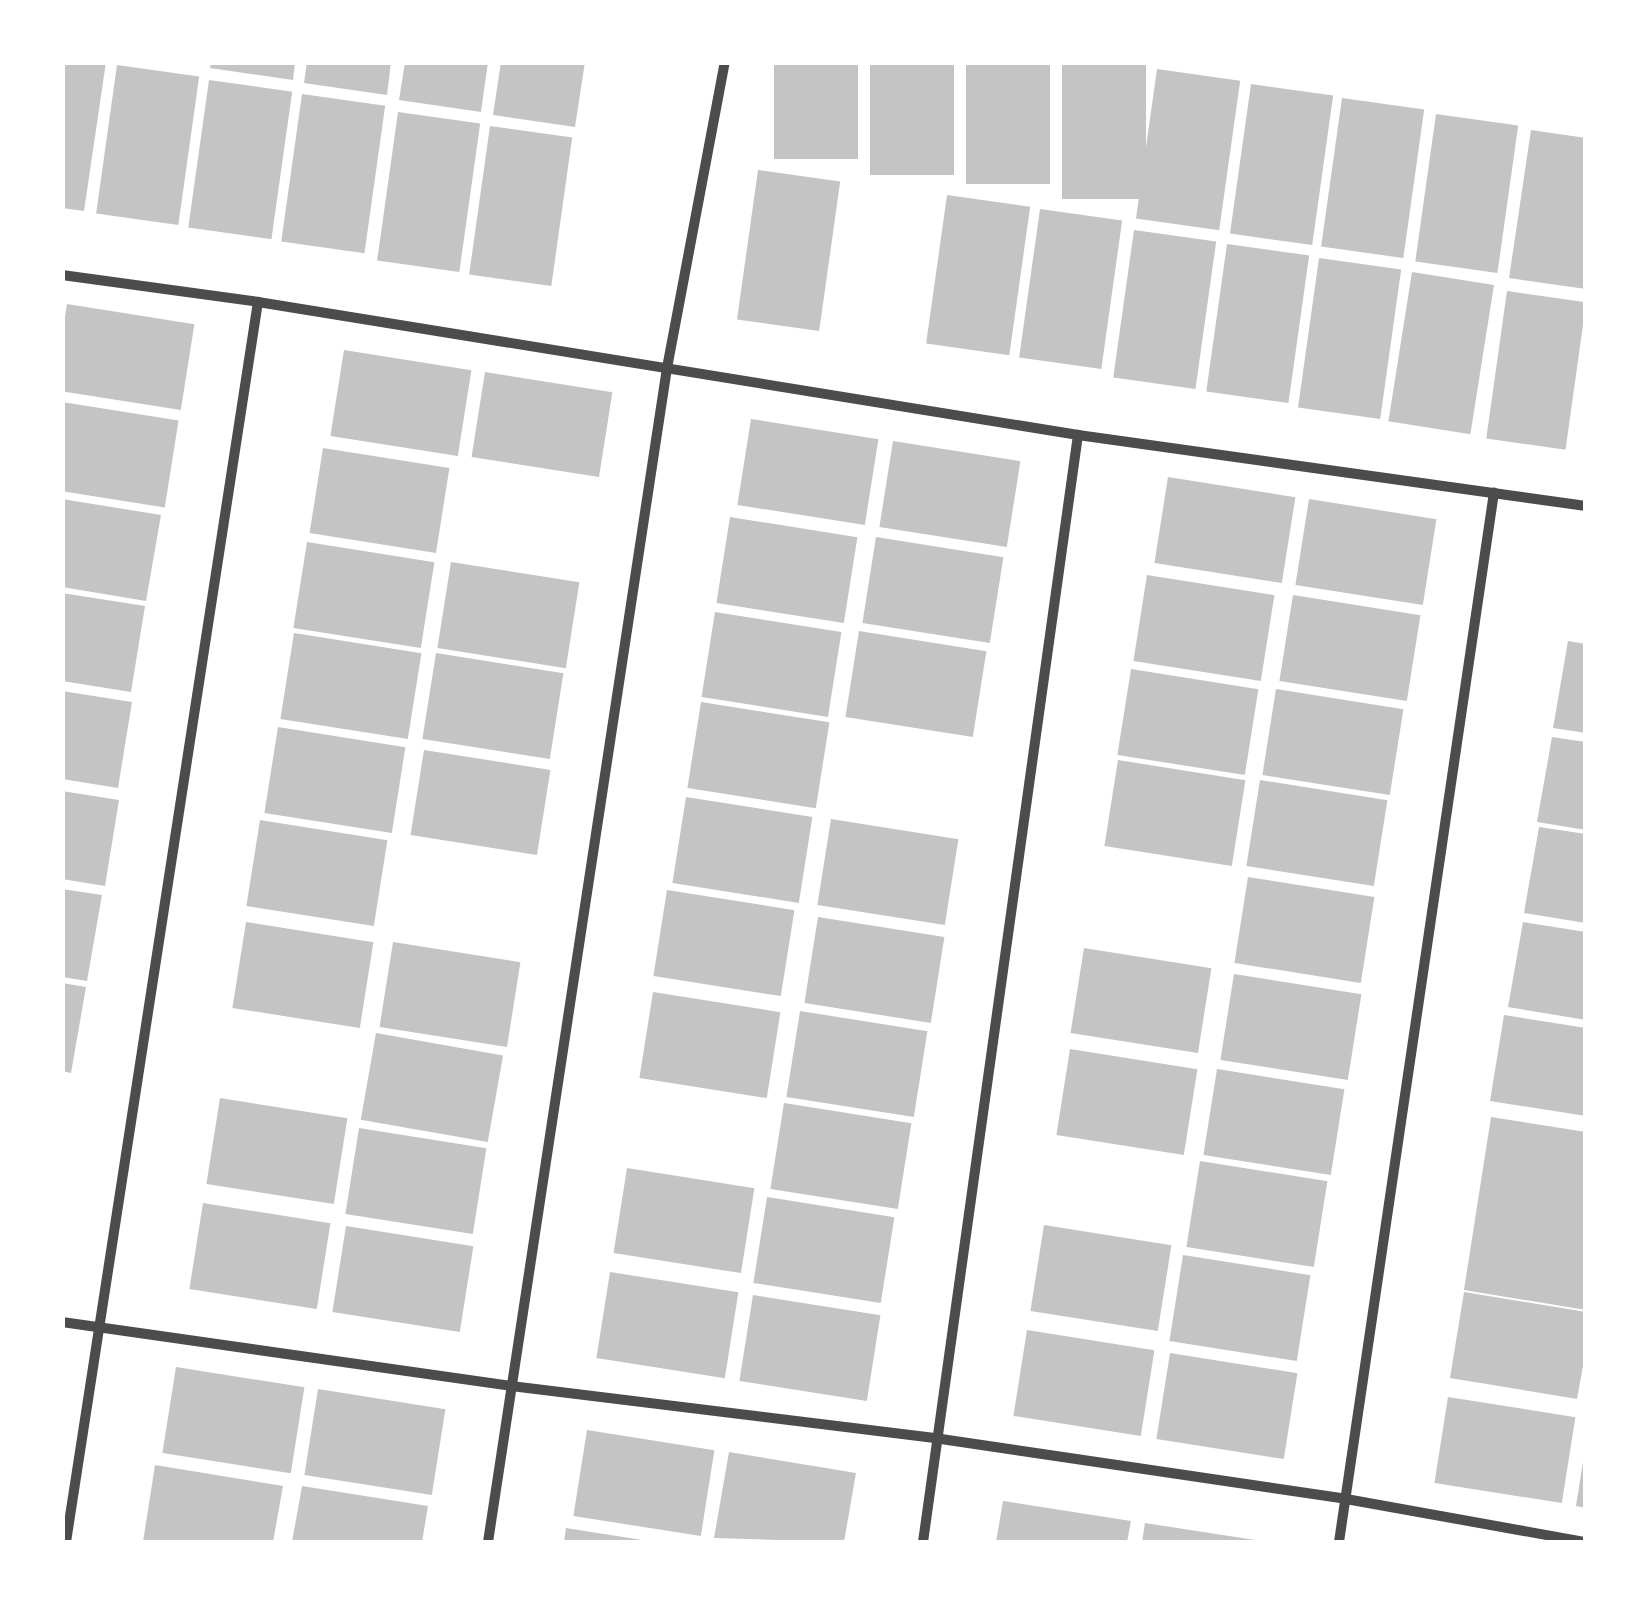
<!DOCTYPE html>
<style>
body{margin:0}
#map{position:relative;width:1648px;height:1605px;overflow:hidden;background:#fff;font-family:Ubuntu,sans-serif}
div>[style]{position:absolute}
.building>*{inset:0;background:#c4c4c4;transform-origin:0 0}
.minor>*{height:10px;margin:-5px;padding:0 5px;transform-origin:5px;border-radius:5px;background:#4c4c4c}
span{translate:-50% -50%;white-space:nowrap;text-align:center;line-height:1.15;-webkit-text-stroke:9px #fff;paint-order:stroke}
.frame{position:absolute;inset:0;border:65px solid #fff;pointer-events:none}
</style>
<div id="map">
<div class="building">
<i style="clip-path:polygon(62px 62px,106px 62px,84px 211px,62px 208px)"></i>
<i style="clip-path:polygon(211px 62px,295px 62px,293px 80px,210px 68px)"></i>
<i style="clip-path:polygon(307px 62px,391px 62px,387px 95px,304px 83px)"></i>
<i style="clip-path:polygon(405px 62px,488px 62px,481px 112px,399px 100px)"></i>
<i style="clip-path:polygon(501px 62px,585px 62px,575px 127px,493px 115px)"></i>
<i style="left:774px;top:62px;width:84px;height:97px"></i>
<i style="left:870px;top:62px;width:84px;height:113px"></i>
<i style="left:966px;top:62px;width:84px;height:122px"></i>
<i style="left:1062px;top:62px;width:84px;height:137px"></i>
<i style="left:117px;top:65px;width:83px;height:150px;rotate:8deg"></i>
<i style="left:1157px;top:69px;width:84px;height:151px;rotate:8deg"></i>
<i style="left:209px;top:80px;width:84px;height:149px;rotate:8deg"></i>
<i style="left:1251px;top:84px;width:83px;height:151px;rotate:8deg"></i>
<i style="left:302px;top:94px;width:84px;height:149px;rotate:8deg"></i>
<i style="left:1342px;top:98px;width:83px;height:150px;rotate:8deg"></i>
<i style="left:398px;top:112px;width:83px;height:150px;rotate:8deg"></i>
<i style="left:1436px;top:114px;width:83px;height:149px;rotate:8deg"></i>
<i style="left:490px;top:126px;width:83px;height:150px;rotate:8deg"></i>
<i style="clip-path:polygon(1531px 130px,1586px 138px,1586px 289px,1509px 278px)"></i>
<i style="left:758px;top:170px;width:83px;height:151px;rotate:8deg"></i>
<i style="left:947px;top:195px;width:84px;height:150px;rotate:8deg"></i>
<i style="left:1040px;top:209px;width:83px;height:150px;rotate:8deg"></i>
<i style="left:1134px;top:230px;width:83px;height:149px;rotate:8deg"></i>
<i style="left:1227px;top:244px;width:83px;height:149px;rotate:8deg"></i>
<i style="left:1319px;top:258px;width:83px;height:151px;rotate:8deg"></i>
<i style="left:1412px;top:272px;width:83px;height:151px;rotate:9deg"></i>
<i style="left:1507px;top:291px;width:80px;height:149px;rotate:8deg"></i>
<i style="left:67px;top:304px;width:129px;height:87px;rotate:9deg"></i>
<i style="left:344px;top:350px;width:129px;height:87px;rotate:9deg"></i>
<i style="left:485px;top:372px;width:129px;height:86px;rotate:9deg"></i>
<i style="left:62px;top:402px;width:118px;height:88px;rotate:9deg"></i>
<i style="left:751px;top:419px;width:129px;height:87px;rotate:9deg"></i>
<i style="left:893px;top:441px;width:129px;height:87px;rotate:9deg"></i>
<i style="left:323px;top:448px;width:128px;height:86px;rotate:9deg"></i>
<i style="left:1168px;top:477px;width:129px;height:87px;rotate:9deg"></i>
<i style="clip-path:polygon(62px 499px,161px 515px,146px 601px,62px 587px)"></i>
<i style="left:1309px;top:499px;width:129px;height:87px;rotate:9deg"></i>
<i style="left:730px;top:517px;width:129px;height:87px;rotate:9deg"></i>
<i style="left:876px;top:537px;width:129px;height:87px;rotate:9deg"></i>
<i style="left:307px;top:542px;width:129px;height:87px;rotate:9deg"></i>
<i style="left:451px;top:562px;width:130px;height:87px;rotate:9deg"></i>
<i style="left:1147px;top:575px;width:129px;height:87px;rotate:9deg"></i>
<i style="clip-path:polygon(62px 593px,145px 606px,131px 692px,62px 681px)"></i>
<i style="left:1293px;top:595px;width:129px;height:87px;rotate:9deg"></i>
<i style="left:715px;top:612px;width:128px;height:86px;rotate:9deg"></i>
<i style="left:859px;top:631px;width:129px;height:87px;rotate:9deg"></i>
<i style="left:294px;top:633px;width:129px;height:87px;rotate:9deg"></i>
<i style="clip-path:polygon(1568px 641px,1586px 644px,1586px 733px,1553px 728px)"></i>
<i style="left:436px;top:653px;width:129px;height:87px;rotate:9deg"></i>
<i style="left:1131px;top:669px;width:129px;height:87px;rotate:9deg"></i>
<i style="left:1276px;top:689px;width:129px;height:87px;rotate:9deg"></i>
<i style="clip-path:polygon(62px 691px,132px 702px,118px 788px,62px 779px)"></i>
<i style="left:701px;top:702px;width:130px;height:87px;rotate:9deg"></i>
<i style="left:278px;top:727px;width:129px;height:87px;rotate:9deg"></i>
<i style="clip-path:polygon(1552px 737px,1586px 742px,1586px 830px,1537px 822px)"></i>
<i style="left:424px;top:750px;width:128px;height:86px;rotate:9deg"></i>
<i style="left:1118px;top:760px;width:129px;height:87px;rotate:9deg"></i>
<i style="left:1260px;top:780px;width:129px;height:87px;rotate:9deg"></i>
<i style="clip-path:polygon(62px 791px,119px 800px,105px 886px,62px 879px)"></i>
<i style="left:686px;top:797px;width:128px;height:87px;rotate:9deg"></i>
<i style="left:831px;top:819px;width:129px;height:87px;rotate:9deg"></i>
<i style="left:260px;top:820px;width:129px;height:87px;rotate:9deg"></i>
<i style="clip-path:polygon(1539px 827px,1586px 834px,1586px 923px,1524px 913px)"></i>
<i style="left:1248px;top:877px;width:128px;height:87px;rotate:9deg"></i>
<i style="clip-path:polygon(62px 889px,102px 895px,87px 981px,62px 977px)"></i>
<i style="left:667px;top:890px;width:129px;height:87px;rotate:9deg"></i>
<i style="left:818px;top:917px;width:128px;height:87px;rotate:9deg"></i>
<i style="left:246px;top:922px;width:129px;height:87px;rotate:9deg"></i>
<i style="clip-path:polygon(1523px 922px,1586px 932px,1586px 1020px,1508px 1007px)"></i>
<i style="left:393px;top:942px;width:129px;height:86px;rotate:9deg"></i>
<i style="left:1084px;top:948px;width:129px;height:86px;rotate:9deg"></i>
<i style="left:1234px;top:974px;width:129px;height:87px;rotate:9deg"></i>
<i style="clip-path:polygon(62px 983px,86px 987px,71px 1073px,62px 1071px)"></i>
<i style="left:653px;top:992px;width:129px;height:87px;rotate:9deg"></i>
<i style="left:800px;top:1011px;width:129px;height:87px;rotate:9deg"></i>
<i style="clip-path:polygon(1504px 1015px,1586px 1028px,1586px 1116px,1490px 1101px)"></i>
<i style="left:376px;top:1033px;width:129px;height:88px;rotate:10deg"></i>
<i style="left:1070px;top:1049px;width:129px;height:87px;rotate:9deg"></i>
<i style="left:1217px;top:1069px;width:129px;height:87px;rotate:9deg"></i>
<i style="left:220px;top:1098px;width:129px;height:87px;rotate:9deg"></i>
<i style="left:784px;top:1103px;width:129px;height:87px;rotate:9deg"></i>
<i style="clip-path:polygon(1491px 1117px,1586px 1132px,1586px 1310px,1464px 1290px)"></i>
<i style="left:359px;top:1128px;width:129px;height:87px;rotate:9deg"></i>
<i style="left:1200px;top:1161px;width:129px;height:87px;rotate:9deg"></i>
<i style="left:627px;top:1168px;width:129px;height:86px;rotate:9deg"></i>
<i style="left:767px;top:1197px;width:129px;height:87px;rotate:9deg"></i>
<i style="left:203px;top:1203px;width:129px;height:87px;rotate:9deg"></i>
<i style="left:1044px;top:1225px;width:129px;height:87px;rotate:9deg"></i>
<i style="left:346px;top:1226px;width:129px;height:87px;rotate:9deg"></i>
<i style="left:1183px;top:1255px;width:129px;height:87px;rotate:9deg"></i>
<i style="left:610px;top:1272px;width:130px;height:87px;rotate:9deg"></i>
<i style="clip-path:polygon(1464px 1292px,1586px 1312px,1586px 1350px,1577px 1399px,1450px 1378px)"></i>
<i style="left:753px;top:1295px;width:129px;height:87px;rotate:9deg"></i>
<i style="left:1027px;top:1330px;width:129px;height:87px;rotate:9deg"></i>
<i style="left:1170px;top:1353px;width:129px;height:87px;rotate:9deg"></i>
<i style="left:176px;top:1367px;width:130px;height:87px;rotate:9deg"></i>
<i style="left:318px;top:1389px;width:129px;height:87px;rotate:9deg"></i>
<i style="left:1448px;top:1397px;width:129px;height:87px;rotate:9deg"></i>
<i style="left:587px;top:1430px;width:129px;height:87px;rotate:9deg"></i>
<i style="clip-path:polygon(729px 1452px,856px 1473px,844px 1542px,714px 1538px)"></i>
<i style="clip-path:polygon(1583px 1462px,1586px 1462px,1586px 1508px,1576px 1506px)"></i>
<i style="clip-path:polygon(155px 1465px,283px 1486px,273px 1542px,143px 1542px)"></i>
<i style="clip-path:polygon(302px 1486px,428px 1506px,422px 1542px,292px 1542px)"></i>
<i style="clip-path:polygon(1003px 1501px,1131px 1521px,1127px 1542px,996px 1542px)"></i>
<i style="clip-path:polygon(1145px 1523px,1255px 1540px,1255px 1542px,1142px 1542px)"></i>
<i style="clip-path:polygon(566px 1528px,642px 1540px,641px 1542px,564px 1542px)"></i>
</div>
<div class="minor">
<i style="left:62px;top:275px;width:198px;rotate:7.8deg"></i>
<i style="left:258px;top:302px;width:831px;rotate:9.21deg"></i>
<i style="left:1078px;top:435px;width:513px;rotate:7.96deg"></i>
<i style="left:62px;top:1322px;width:454px;rotate:8.1deg"></i>
<i style="left:511px;top:1386px;width:433px;rotate:7deg"></i>
<i style="left:941px;top:1439px;width:409px;rotate:8.4deg"></i>
<i style="left:1346px;top:1499px;width:242px;rotate:10.2deg"></i>
<i style="left:66px;top:1542px;width:1255px;rotate:-81.2deg"></i>
<i style="left:488px;top:1542px;width:1188px;rotate:-81.33deg"></i>
<i style="left:667px;top:368px;width:311px;rotate:-79.3deg"></i>
<i style="left:923px;top:1542px;width:1118px;rotate:-82.03deg"></i>
<i style="left:1339px;top:1542px;width:1061px;rotate:-81.6deg"></i>
</div>
<div class="frame"></div>
</div>
